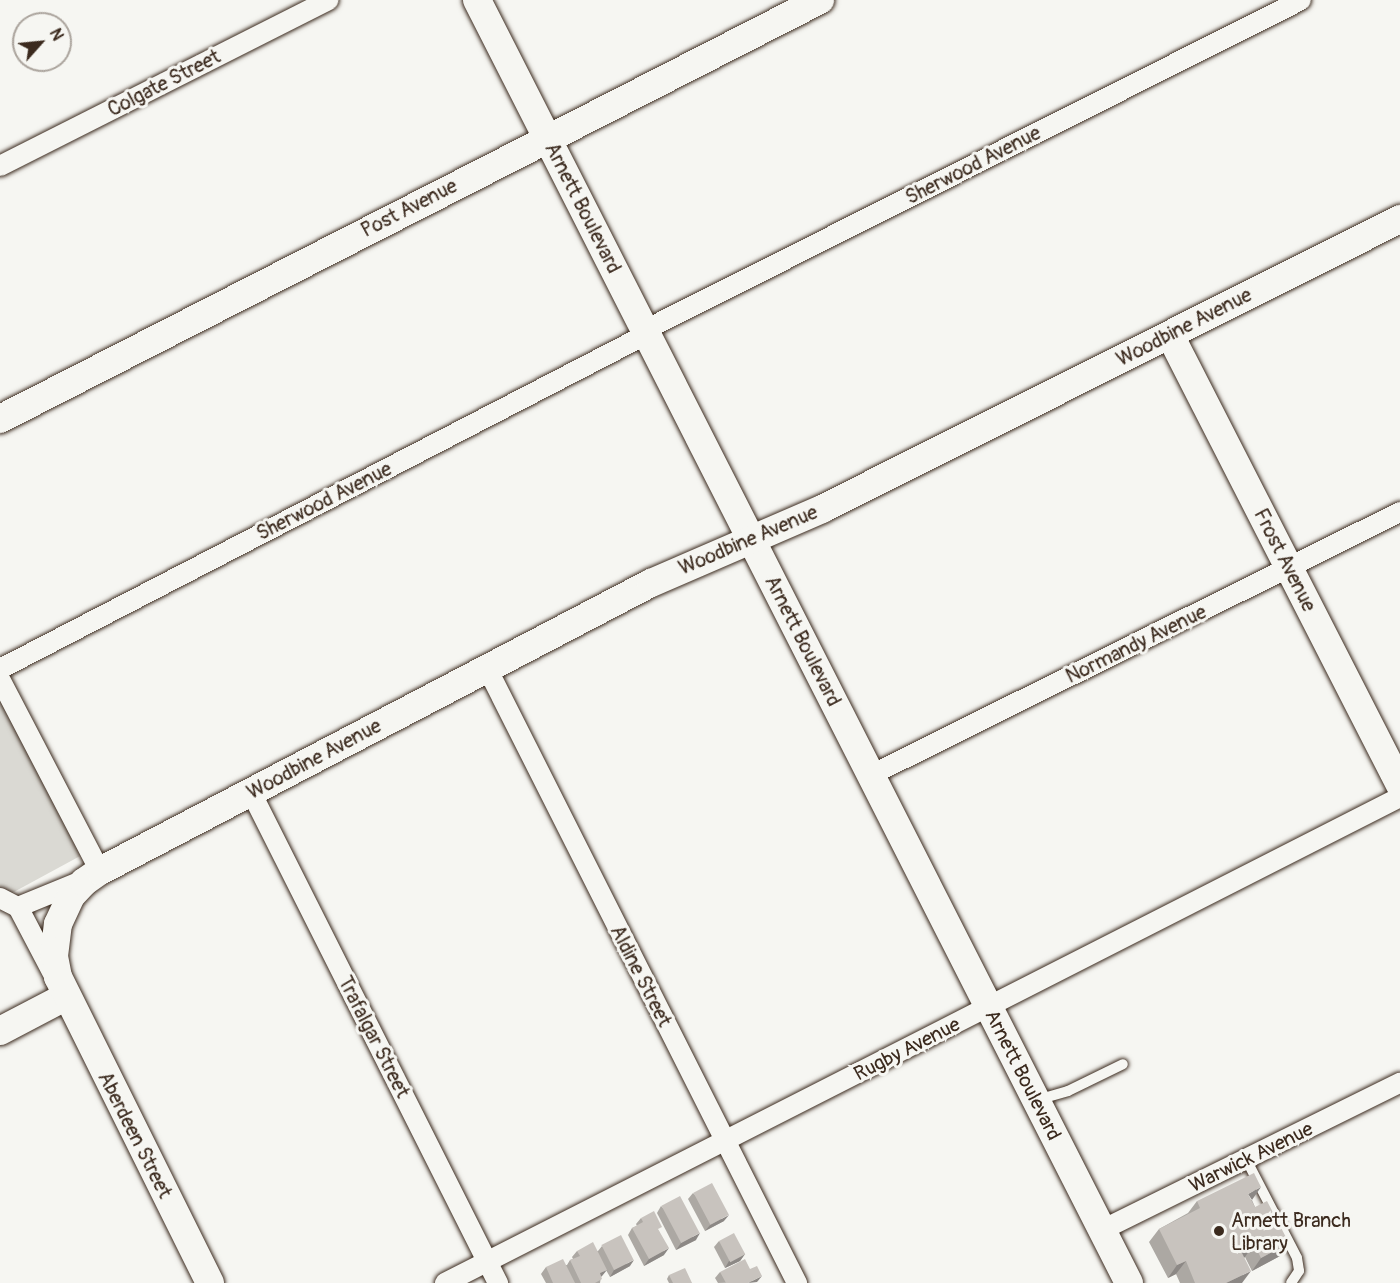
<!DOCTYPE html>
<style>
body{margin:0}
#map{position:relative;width:1400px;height:1283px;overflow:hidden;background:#f6f6f2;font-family:Pangolin,sans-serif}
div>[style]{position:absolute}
.green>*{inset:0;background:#dad9d3}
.roads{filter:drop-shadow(0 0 2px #3b2a1e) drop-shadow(0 0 2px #3b2a1e)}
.lane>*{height:10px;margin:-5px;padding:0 5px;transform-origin:5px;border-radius:5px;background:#f6f6f2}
.street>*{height:20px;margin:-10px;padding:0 10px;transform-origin:10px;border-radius:10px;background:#f6f6f2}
.secondary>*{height:28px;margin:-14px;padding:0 14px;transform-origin:14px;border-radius:14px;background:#f6f6f2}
.wall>*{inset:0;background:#aca8a3}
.shaded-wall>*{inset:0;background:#8c8885}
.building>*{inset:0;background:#c8c3be;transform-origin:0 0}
.dots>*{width:16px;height:16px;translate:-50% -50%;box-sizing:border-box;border:3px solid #f6f6f2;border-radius:50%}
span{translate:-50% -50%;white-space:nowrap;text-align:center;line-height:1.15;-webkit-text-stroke:6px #f6f6f2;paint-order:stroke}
.street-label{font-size:20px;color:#3b2a1e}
.poi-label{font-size:20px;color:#3b2a1e}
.left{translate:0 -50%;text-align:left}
.north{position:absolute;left:12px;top:12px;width:60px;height:60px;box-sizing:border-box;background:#f6f6f2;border:2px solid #aba49d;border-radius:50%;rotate:63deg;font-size:16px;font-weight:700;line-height:24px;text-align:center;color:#3b2a1e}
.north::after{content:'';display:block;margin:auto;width:21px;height:27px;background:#3b2a1e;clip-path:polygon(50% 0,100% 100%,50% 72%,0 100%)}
</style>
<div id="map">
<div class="green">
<i style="clip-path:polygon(0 698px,82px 855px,12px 893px,0 888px)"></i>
</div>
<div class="roads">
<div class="lane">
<i style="left:1037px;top:1100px;width:32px;rotate:-16deg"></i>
<i style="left:1068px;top:1091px;width:61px;rotate:-26.1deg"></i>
<i style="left:1246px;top:1159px;width:111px;rotate:62.7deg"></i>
<i style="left:1297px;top:1258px;width:13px;rotate:81deg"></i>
<i style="left:1299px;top:1271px;width:14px;rotate:124deg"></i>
</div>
<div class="street">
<i style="left:0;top:166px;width:368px;rotate:-26.8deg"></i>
<i style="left:645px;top:330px;width:734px;rotate:-26.7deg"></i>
<i style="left:487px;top:668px;width:689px;rotate:63.25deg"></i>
<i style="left:0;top:669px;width:729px;rotate:-27.37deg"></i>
<i style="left:0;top:679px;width:216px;rotate:62.5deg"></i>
<i style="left:871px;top:775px;width:591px;rotate:-26.43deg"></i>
<i style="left:251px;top:792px;width:550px;rotate:63.3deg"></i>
<i style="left:0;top:898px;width:20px;rotate:27deg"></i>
<i style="left:18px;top:907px;width:73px;rotate:62.4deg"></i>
<i style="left:18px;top:907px;width:66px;rotate:-22.3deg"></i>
<i style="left:1102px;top:1230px;width:332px;rotate:-26.3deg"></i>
<i style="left:445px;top:1283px;width:1072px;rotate:-26.97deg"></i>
</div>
<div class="secondary">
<i style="left:477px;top:0;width:1439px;rotate:63.06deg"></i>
<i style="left:1170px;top:335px;width:505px;rotate:62.93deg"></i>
<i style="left:0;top:419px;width:921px;rotate:-27.07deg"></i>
<i style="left:0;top:1031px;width:73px;rotate:-27.6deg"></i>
<i style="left:210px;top:1283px;width:342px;rotate:-116.4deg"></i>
<i style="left:58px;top:977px;width:21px;rotate:-101deg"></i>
<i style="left:54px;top:956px;width:32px;rotate:-83deg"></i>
<i style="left:58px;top:924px;width:31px;rotate:-65deg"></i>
<i style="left:71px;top:896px;width:19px;rotate:-47deg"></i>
<i style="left:84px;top:882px;width:19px;rotate:-35deg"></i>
<i style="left:100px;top:871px;width:622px;rotate:-27.6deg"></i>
<i style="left:651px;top:583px;width:186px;rotate:-23.4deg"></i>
<i style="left:822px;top:509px;width:647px;rotate:-26.64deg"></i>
</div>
</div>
<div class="wall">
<i style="clip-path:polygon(693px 1193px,724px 1221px,705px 1231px,688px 1199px)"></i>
<i style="clip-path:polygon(1252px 1200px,1255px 1207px,1289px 1243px,1280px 1256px,1252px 1271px,1245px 1257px,1244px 1258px,1242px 1283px,1180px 1283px,1176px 1274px,1168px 1278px,1149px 1242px,1159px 1229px,1188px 1213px,1197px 1201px)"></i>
<i style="clip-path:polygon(661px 1206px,696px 1240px,676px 1250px,657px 1213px)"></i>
<i style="clip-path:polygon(641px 1218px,659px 1231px,664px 1255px,644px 1266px,628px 1235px,632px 1228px,637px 1226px,636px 1224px)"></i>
<i style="clip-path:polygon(719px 1241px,745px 1254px,740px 1261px,725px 1268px,714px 1247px)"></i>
<i style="clip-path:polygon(602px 1246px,630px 1266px,610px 1277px,606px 1270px,601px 1277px,600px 1283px,546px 1283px,541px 1274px,546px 1267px,567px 1265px,570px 1260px,573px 1259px,572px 1257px,577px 1251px,598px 1251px)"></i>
<i style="clip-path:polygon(720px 1272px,757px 1282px,718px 1283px,715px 1278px)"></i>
<i style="clip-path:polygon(669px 1275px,692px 1283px,669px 1283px,667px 1279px)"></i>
</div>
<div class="shaded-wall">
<i style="clip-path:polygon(1261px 1187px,1252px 1200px,1248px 1194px)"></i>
<i style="clip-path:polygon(729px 1215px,724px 1221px,705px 1231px,710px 1225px)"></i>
<i style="clip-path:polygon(700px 1233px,696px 1240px,676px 1250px,681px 1243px)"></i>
<i style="clip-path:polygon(1289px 1243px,1280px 1256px,1252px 1271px,1261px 1258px)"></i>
<i style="clip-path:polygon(1254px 1244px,1245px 1257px,1232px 1264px,1241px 1251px)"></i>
<i style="clip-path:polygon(669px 1248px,664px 1255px,644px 1266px,649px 1259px)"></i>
<i style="clip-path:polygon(745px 1254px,740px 1261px,725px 1268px,729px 1261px)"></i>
<i style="clip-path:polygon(634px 1260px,630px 1266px,610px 1277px,614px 1270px)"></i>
<i style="clip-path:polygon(1186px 1261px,1176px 1274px,1168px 1278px,1177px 1265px)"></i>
<i style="clip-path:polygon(607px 1270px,602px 1276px,595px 1280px,600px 1273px)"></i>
<i style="clip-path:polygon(1251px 1271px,1242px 1283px,1226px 1283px)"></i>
<i style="clip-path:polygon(762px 1276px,757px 1282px,748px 1283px)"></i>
</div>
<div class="building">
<i style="clip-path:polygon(1254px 1173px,1261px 1187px,1248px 1194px,1255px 1207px,1267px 1201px,1289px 1243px,1261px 1258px,1254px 1244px,1241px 1251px,1251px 1271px,1226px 1283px,1195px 1283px,1186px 1261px,1177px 1265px,1159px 1229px,1200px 1208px,1197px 1201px)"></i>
<i style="left:712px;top:1183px;width:36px;height:21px;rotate:62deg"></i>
<i style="left:680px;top:1196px;width:42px;height:21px;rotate:62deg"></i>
<i style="clip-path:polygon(654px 1211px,662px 1227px,658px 1229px,669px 1248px,649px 1259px,632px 1228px,643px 1222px,641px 1218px)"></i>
<i style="left:734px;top:1233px;width:24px;height:17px;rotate:62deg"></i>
<i style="left:621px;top:1235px;width:28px;height:22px;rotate:63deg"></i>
<i style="clip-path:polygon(593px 1242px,607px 1270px,600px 1273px,602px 1279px,595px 1283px,581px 1283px,570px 1260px,580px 1256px,577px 1251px)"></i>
<i style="clip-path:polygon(563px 1259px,575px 1283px,553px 1283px,546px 1267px)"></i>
<i style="clip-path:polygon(745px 1259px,750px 1269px,757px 1266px,762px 1276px,748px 1283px,726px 1283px,720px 1272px)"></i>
<i style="clip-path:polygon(685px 1268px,692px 1283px,673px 1283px,669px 1275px)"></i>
</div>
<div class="dots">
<i style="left:1219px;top:1231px;background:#3b2a1e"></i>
</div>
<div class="street-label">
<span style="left:164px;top:83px;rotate:-27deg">Colgate Street</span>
<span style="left:973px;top:165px;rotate:-27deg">Sherwood Avenue</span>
<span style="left:409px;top:208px;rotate:-27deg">Post Avenue</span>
<span style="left:583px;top:208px;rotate:63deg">Arnett Boulevard</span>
<span style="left:1184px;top:327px;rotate:-27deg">Woodbine Avenue</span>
<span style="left:324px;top:501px;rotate:-27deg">Sherwood Avenue</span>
<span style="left:748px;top:540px;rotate:-23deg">Woodbine Avenue</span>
<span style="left:1285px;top:560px;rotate:63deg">Frost Avenue</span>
<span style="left:803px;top:641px;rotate:63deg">Arnett Boulevard</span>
<span style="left:1136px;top:644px;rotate:-26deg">Normandy Avenue</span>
<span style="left:314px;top:759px;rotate:-28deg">Woodbine Avenue</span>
<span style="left:641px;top:976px;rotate:63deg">Aldine Street</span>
<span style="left:374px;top:1037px;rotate:63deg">Trafalgar Street</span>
<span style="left:907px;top:1049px;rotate:-27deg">Rugby Avenue</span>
<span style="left:1023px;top:1075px;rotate:63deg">Arnett Boulevard</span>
<span style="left:135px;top:1135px;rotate:63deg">Aberdeen Street</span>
<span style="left:1251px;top:1157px;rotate:-26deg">Warwick Avenue</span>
</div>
<div class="poi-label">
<span class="left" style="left:1231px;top:1232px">Arnett Branch<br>Library</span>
</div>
<div class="north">N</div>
</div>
